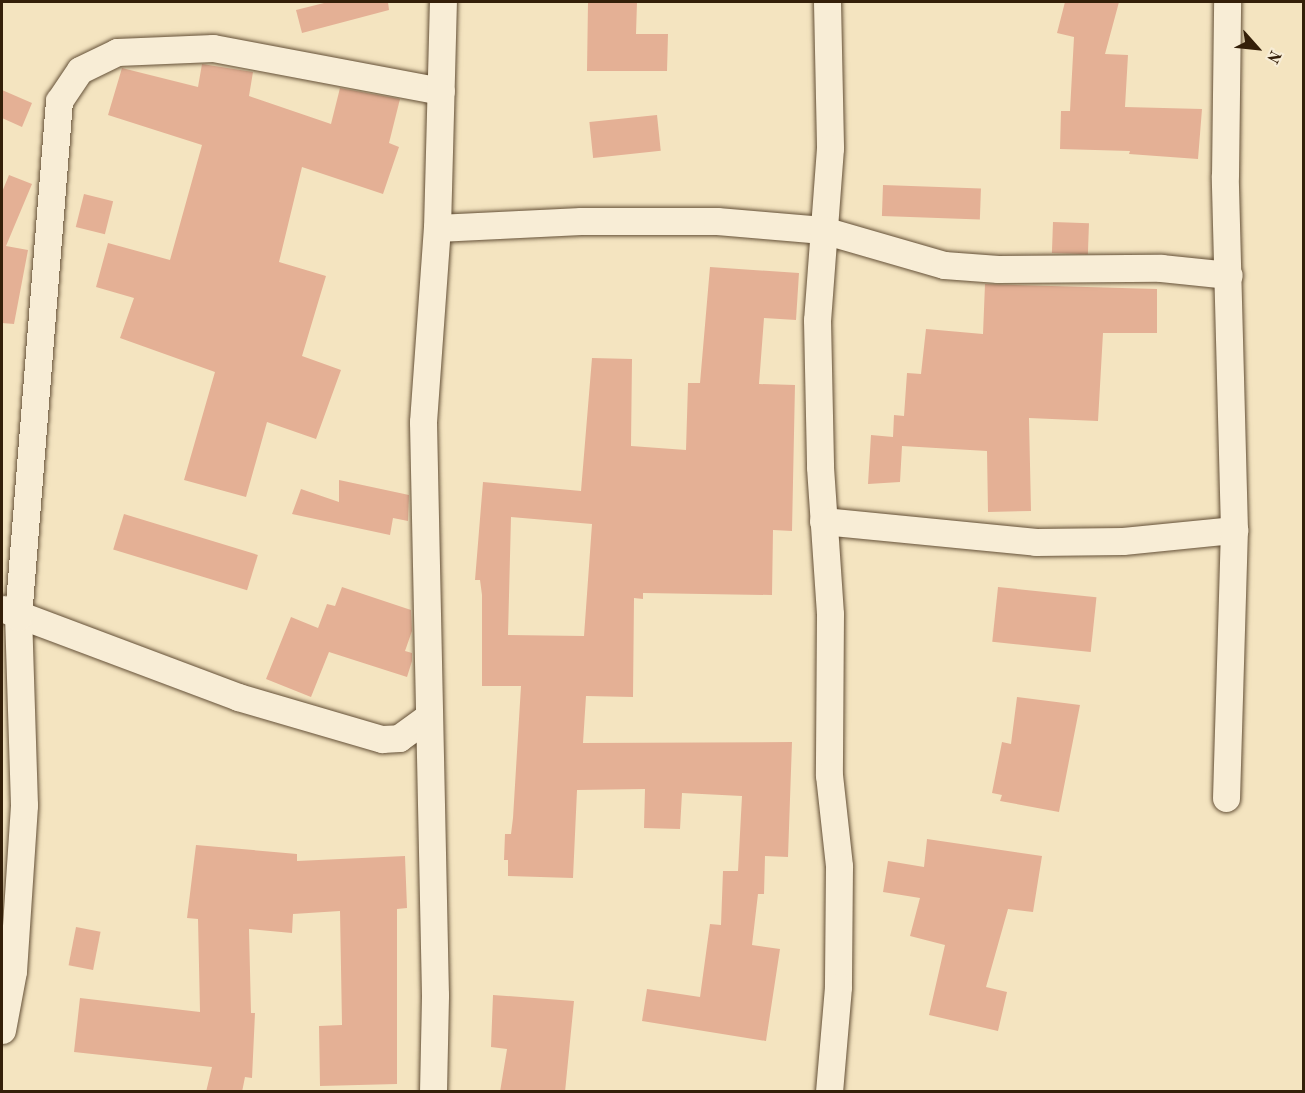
<!DOCTYPE html>
<style>
body{margin:0}
#map{position:relative;width:1305px;height:1093px;overflow:hidden;background:#f4e4c0;font-family:"Old Standard TT",serif}
div>[style]{position:absolute}
.building>*{inset:0;background:#e4b095;transform-origin:0 0}
.roads{filter:drop-shadow(0 0 2px #645037) drop-shadow(0 0 2px #645037)}
.minor>*{height:27px;margin:-13.5px;padding:0 13.5px;transform-origin:13.5px;border-radius:13.5px;background:#f8edd6}
span{translate:-50% -50%;white-space:nowrap;text-align:center;line-height:1.15;-webkit-text-stroke:4.5px #f8edd6;paint-order:stroke}
.frame{position:absolute;inset:0;border:3px solid #341f09;pointer-events:none}
.north{position:absolute;left:1227px;top:18px;width:60px;height:60px;-webkit-text-stroke:4px #f8edd6;paint-order:stroke;rotate:117deg;font-size:16px;font-weight:700;line-height:24px;text-align:center;color:#341f09}
.north::after{content:'';display:block;margin:auto;width:21px;height:27px;background:#341f09;clip-path:polygon(50% 0,100% 100%,50% 72%,0 100%)}
</style>
<div id="map">
<div class="building">
<i style="clip-path:polygon(328px 2px,388px 2px,389px 10px,302px 33px,296px 10px)"></i>
<i style="clip-path:polygon(588px 2px,637px 2px,636px 34px,668px 34px,667px 71px,587px 71px)"></i>
<i style="clip-path:polygon(1065px 2px,1119px 2px,1105px 54px,1128px 55px,1125px 107px,1202px 109px,1198px 159px,1129px 154px,1130px 151px,1060px 149px,1061px 111px,1070px 111px,1074px 37px,1057px 33px)"></i>
<i style="clip-path:polygon(202px 64px,253px 72px,249px 96px,331px 124px,340px 88px,400px 99px,389px 143px,399px 147px,383px 194px,302px 167px,279px 262px,326px 276px,302px 356px,341px 370px,316px 439px,267px 422px,246px 497px,184px 480px,215px 372px,120px 338px,134px 298px,96px 287px,108px 243px,170px 260px,202px 145px,108px 115px,122px 68px,198px 87px)"></i>
<i style="clip-path:polygon(2px 90px,32px 103px,22px 127px,2px 118px)"></i>
<i style="left:657px;top:115px;width:36px;height:68px;rotate:84deg"></i>
<i style="clip-path:polygon(9px 175px,32px 184px,6px 246px,28px 250px,14px 324px,2px 323px,2px 192px)"></i>
<i style="left:883px;top:185px;width:98px;height:31px;rotate:2deg"></i>
<i style="left:84px;top:194px;width:30px;height:34px;rotate:14deg"></i>
<i style="left:1053px;top:222px;width:36px;height:31px;rotate:2deg"></i>
<i style="clip-path:polygon(evenodd,710px 267px,799px 273px,796px 320px,764px 318px,759px 384px,795px 385px,792px 531px,773px 530px,772px 595px,643px 593px,643px 599px,634px 598px,633px 697px,586px 696px,583px 743px,792px 742px,788px 857px,765px 856px,764px 894px,758px 894px,752px 945px,780px 949px,766px 1041px,642px 1021px,647px 989px,700px 997px,710px 924px,721px 925px,723px 871px,738px 871px,742px 796px,682px 793px,680px 829px,644px 828px,645px 789px,577px 790px,573px 878px,508px 876px,508px 860px,504px 860px,505px 834px,511px 834px,513px 818px,521px 686px,482px 686px,482px 595px,480px 580px,475px 580px,483px 482px,581px 491px,592px 358px,632px 359px,631px 446px,686px 450px,688px 383px,700px 383px,710px 267px,511px 517px,592px 524px,584px 636px,508px 635px,511px 517px)"></i>
<i style="clip-path:polygon(985px 284px,1157px 289px,1157px 333px,1103px 333px,1098px 421px,1029px 418px,1031px 511px,988px 512px,987px 451px,902px 446px,900px 482px,868px 484px,871px 435px,893px 437px,894px 415px,904px 416px,907px 373px,921px 374px,926px 329px,983px 334px)"></i>
<i style="clip-path:polygon(339px 480px,409px 495px,408px 521px,393px 518px,390px 535px,292px 514px,301px 489px,339px 502px)"></i>
<i style="left:124px;top:514px;width:140px;height:37px;rotate:17deg"></i>
<i style="clip-path:polygon(342px 587px,411px 610px,412px 631px,405px 651px,412px 653px,412px 661px,407px 677px,329px 652px,311px 697px,266px 679px,291px 617px,318px 628px,327px 604px,335px 606px)"></i>
<i style="left:998px;top:587px;width:99px;height:55px;rotate:6deg"></i>
<i style="clip-path:polygon(1017px 697px,1080px 705px,1059px 812px,1000px 801px,1002px 795px,992px 793px,1002px 742px,1011px 744px)"></i>
<i style="clip-path:polygon(927px 839px,1042px 856px,1033px 912px,1008px 909px,986px 987px,1007px 992px,998px 1031px,929px 1015px,945px 945px,910px 936px,920px 898px,883px 892px,888px 861px,924px 867px)"></i>
<i style="clip-path:polygon(196px 845px,297px 854px,297px 861px,405px 856px,407px 908px,397px 909px,397px 1084px,320px 1086px,319px 1026px,342px 1025px,340px 911px,293px 914px,292px 933px,249px 929px,251px 1013px,255px 1013px,252px 1078px,245px 1077px,242px 1092px,206px 1092px,212px 1067px,74px 1052px,80px 998px,200px 1012px,198px 919px,187px 918px)"></i>
<i style="left:76px;top:927px;width:25px;height:39px;rotate:11deg"></i>
<i style="clip-path:polygon(493px 995px,574px 1001px,565px 1092px,500px 1092px,507px 1049px,491px 1047px)"></i>
</div>
<div class="roads">
<div class="minor">
<i style="left:827px;top:2px;width:146px;rotate:88.8deg"></i>
<i style="left:830px;top:148px;width:172px;rotate:94.3deg"></i>
<i style="left:817px;top:320px;width:147px;rotate:88.8deg"></i>
<i style="left:820px;top:467px;width:147px;rotate:86.1deg"></i>
<i style="left:830px;top:614px;width:161px;rotate:90.4deg"></i>
<i style="left:829px;top:775px;width:92px;rotate:83.7deg"></i>
<i style="left:839px;top:866px;width:121px;rotate:90.5deg"></i>
<i style="left:838px;top:987px;width:105px;rotate:94.9deg"></i>
<i style="left:437px;top:228px;width:144px;rotate:-2.8deg"></i>
<i style="left:581px;top:221px;width:136px"></i>
<i style="left:717px;top:221px;width:106px;rotate:4.9deg"></i>
<i style="left:823px;top:230px;width:126px;rotate:16.1deg"></i>
<i style="left:944px;top:265px;width:54px;rotate:4.2deg"></i>
<i style="left:998px;top:269px;width:163px;rotate:-0.4deg"></i>
<i style="left:1161px;top:268px;width:68px;rotate:5.9deg"></i>
<i style="left:823px;top:521px;width:214px;rotate:5.6deg"></i>
<i style="left:1036px;top:542px;width:87px;rotate:-0.7deg"></i>
<i style="left:1123px;top:541px;width:112px;rotate:-5.7deg"></i>
<i style="left:4px;top:609px;width:250px;rotate:20.6deg"></i>
<i style="left:238px;top:697px;width:150px;rotate:16.3deg"></i>
<i style="left:382px;top:739px;width:17px;rotate:-3deg"></i>
<i style="left:399px;top:738px;width:34px;rotate:-36deg"></i>
<i style="left:1226px;top:798px;width:268px;rotate:-88.3deg"></i>
<i style="left:1234px;top:530px;width:354px;rotate:-91.5deg"></i>
<i style="left:1225px;top:176px;width:174px;rotate:-89.3deg"></i>
<i style="left:2px;top:1030px;width:60px;rotate:-79.4deg"></i>
<i style="left:13px;top:971px;width:166px;rotate:-86.2deg"></i>
<i style="left:24px;top:805px;width:188px;rotate:-91.8deg"></i>
<i style="left:18px;top:617px;width:518px;rotate:-85.46deg"></i>
<i style="left:59px;top:101px;width:37px;rotate:-56deg"></i>
<i style="left:80px;top:70px;width:41px;rotate:-25.9deg"></i>
<i style="left:117px;top:52px;width:96px;rotate:-2.4deg"></i>
<i style="left:213px;top:48px;width:232px;rotate:10.7deg"></i>
<i style="left:433px;top:1092px;width:97px;rotate:-88.8deg"></i>
<i style="left:435px;top:995px;width:573px;rotate:-91.2deg"></i>
<i style="left:423px;top:422px;width:195px;rotate:-85.9deg"></i>
<i style="left:437px;top:228px;width:226px;rotate:-88.5deg"></i>
</div>
</div>
<div class="frame"></div>
<div class="north">N</div>
</div>
